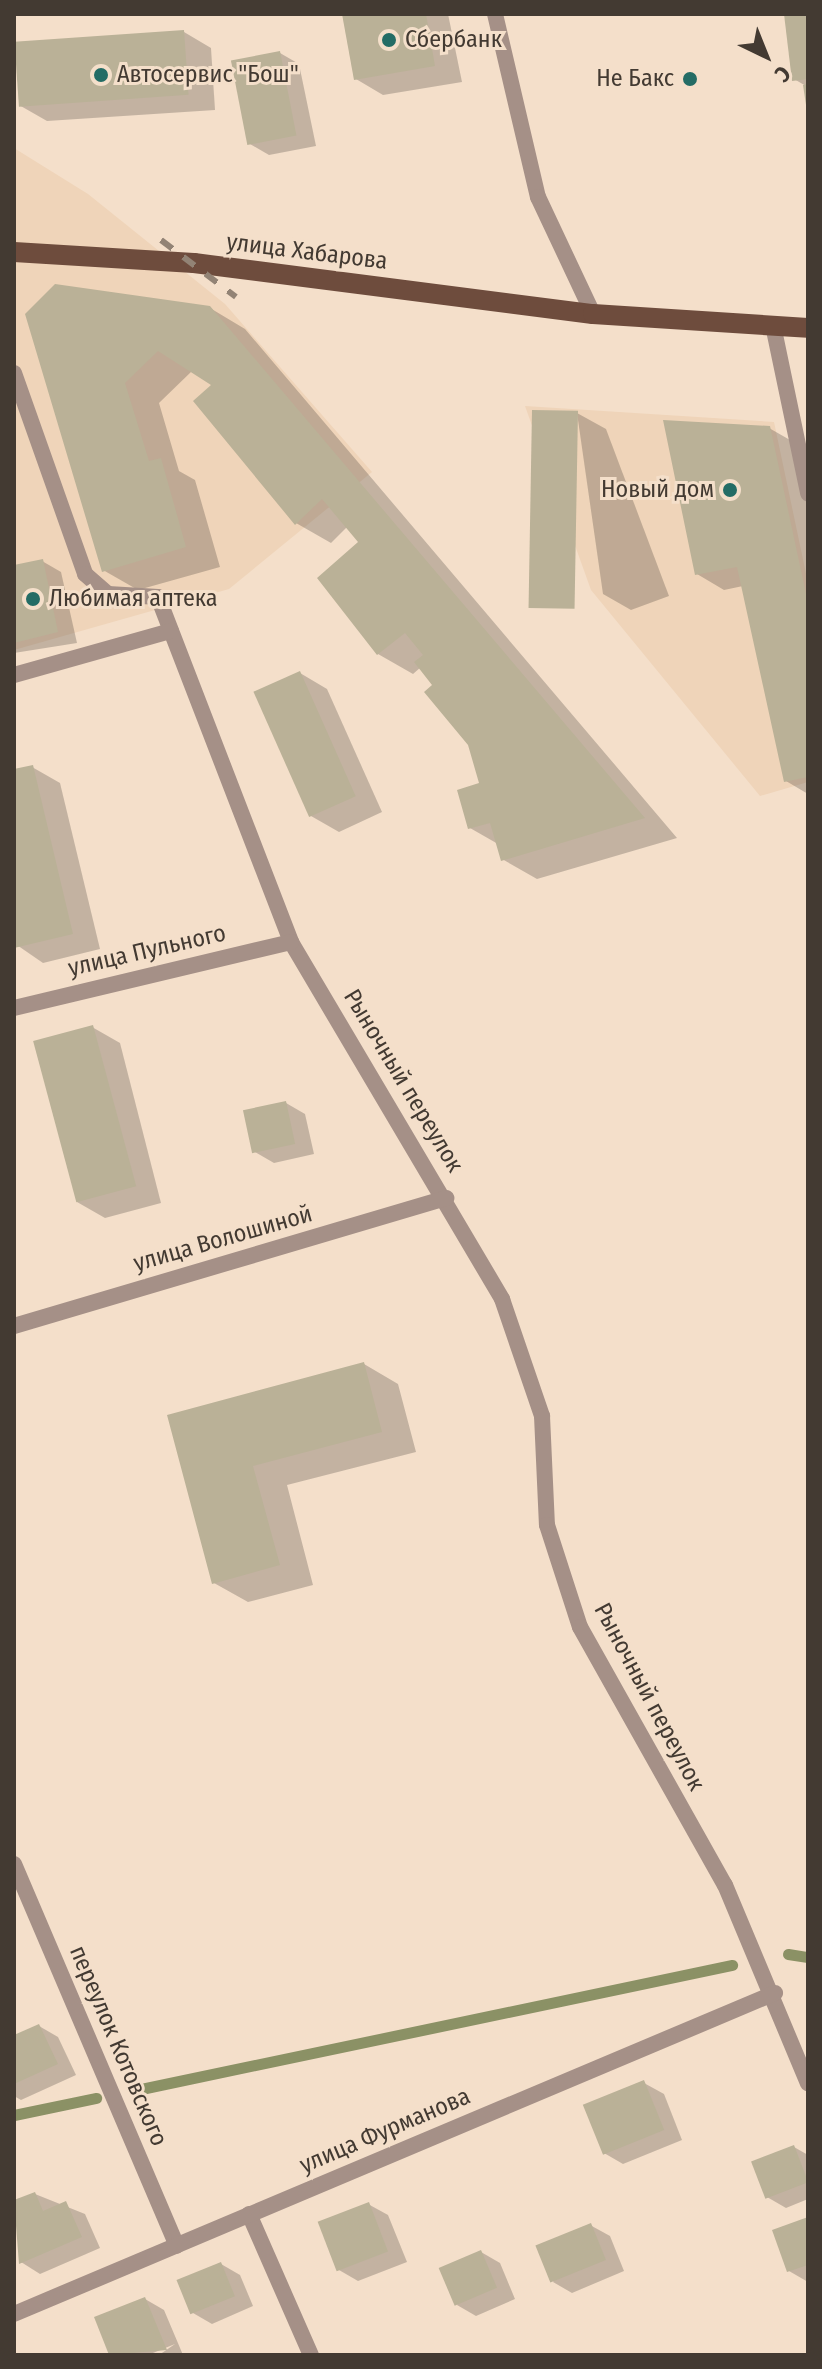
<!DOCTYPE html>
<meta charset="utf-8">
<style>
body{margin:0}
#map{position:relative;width:822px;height:2369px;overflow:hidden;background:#f4dfca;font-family:"Fira Sans Condensed",sans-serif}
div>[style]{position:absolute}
.built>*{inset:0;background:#efd4b9}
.shadow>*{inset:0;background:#0003}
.stream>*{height:11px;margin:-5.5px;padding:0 5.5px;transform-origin:5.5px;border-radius:5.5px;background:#8b9165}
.building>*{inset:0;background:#bab197;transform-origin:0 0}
.service>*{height:16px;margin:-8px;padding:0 8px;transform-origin:8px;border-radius:8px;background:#a59087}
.minor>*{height:16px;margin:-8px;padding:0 8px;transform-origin:8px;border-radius:8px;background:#a59087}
.primary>*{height:20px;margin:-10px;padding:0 10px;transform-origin:10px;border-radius:10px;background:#6e4c3d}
.rail>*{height:6px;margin-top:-3px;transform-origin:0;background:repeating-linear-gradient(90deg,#928375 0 14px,transparent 0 28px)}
.dots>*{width:22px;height:22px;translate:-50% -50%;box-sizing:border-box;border:4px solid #f4dfca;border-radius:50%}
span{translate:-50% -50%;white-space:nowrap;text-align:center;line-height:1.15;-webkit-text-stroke:6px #f4dfca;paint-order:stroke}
.poi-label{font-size:24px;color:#433a32}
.left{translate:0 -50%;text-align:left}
.right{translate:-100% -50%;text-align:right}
.street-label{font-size:24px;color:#433a32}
.frame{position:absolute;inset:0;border:16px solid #433a32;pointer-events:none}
.north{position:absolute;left:726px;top:16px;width:80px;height:80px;-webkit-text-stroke:6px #f4dfca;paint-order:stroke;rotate:137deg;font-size:22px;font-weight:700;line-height:32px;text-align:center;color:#433a32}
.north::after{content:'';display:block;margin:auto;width:28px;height:36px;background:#433a32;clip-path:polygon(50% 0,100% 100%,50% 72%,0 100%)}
</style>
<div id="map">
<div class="built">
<i style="clip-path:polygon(14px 148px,88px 194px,225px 304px,372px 472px,229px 589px,14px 650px)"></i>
<i style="clip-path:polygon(525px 406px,774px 422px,808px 583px,808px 782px,760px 796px,591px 590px)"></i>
</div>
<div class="shadow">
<i style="clip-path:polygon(344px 14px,448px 14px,462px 82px,383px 95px,356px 79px)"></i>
<i style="clip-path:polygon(798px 14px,808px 14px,808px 104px,806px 86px,794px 79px)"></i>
<i style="clip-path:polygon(184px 32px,211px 48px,215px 110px,47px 121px,19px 105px)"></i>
<i style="clip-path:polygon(280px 53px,299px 64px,316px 146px,269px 155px,250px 144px)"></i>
<i style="clip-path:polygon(210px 308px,245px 329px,677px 838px,537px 879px,502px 859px,498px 844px,470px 828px,481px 784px,469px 744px,435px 685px,421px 667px,413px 674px,378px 654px,361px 542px,348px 526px,331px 543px,296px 523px,214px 385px,192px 371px,159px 403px,179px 471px,195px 480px,220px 567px,138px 590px,103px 570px,27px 314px)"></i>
<i style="clip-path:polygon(577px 413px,606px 429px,669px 596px,631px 610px,603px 594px)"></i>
<i style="clip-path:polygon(769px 428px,797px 444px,808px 494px,808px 794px,786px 781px,743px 586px,724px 590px,697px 574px)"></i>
<i style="clip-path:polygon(42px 561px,61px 572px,77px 643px,14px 653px,14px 567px)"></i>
<i style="clip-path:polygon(300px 673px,327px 689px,382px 812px,339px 832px,311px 816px)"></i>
<i style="clip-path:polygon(32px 767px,60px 783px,100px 949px,43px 963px,14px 943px,14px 771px)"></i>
<i style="clip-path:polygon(92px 1027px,120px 1043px,161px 1203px,105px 1218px,77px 1202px)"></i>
<i style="clip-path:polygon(286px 1103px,305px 1114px,314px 1154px,274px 1163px,255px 1152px)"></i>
<i style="clip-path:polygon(364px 1364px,398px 1384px,416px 1452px,287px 1485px,313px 1585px,248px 1602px,214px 1583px,170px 1417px)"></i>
<i style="clip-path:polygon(39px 2026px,58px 2037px,76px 2075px,21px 2100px,14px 2096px,14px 2037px)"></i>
<i style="clip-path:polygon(644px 2083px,664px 2094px,682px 2140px,623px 2164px,604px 2153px)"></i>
<i style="clip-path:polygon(794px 2147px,808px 2155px,808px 2199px,786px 2208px,767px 2197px)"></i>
<i style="clip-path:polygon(35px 2194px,85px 2214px,100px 2248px,40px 2274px,21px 2262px,14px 2203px)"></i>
<i style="clip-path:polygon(368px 2204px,388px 2215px,407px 2262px,358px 2281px,339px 2270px)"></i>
<i style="clip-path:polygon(808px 2219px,808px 2282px,789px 2271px)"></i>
<i style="clip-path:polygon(590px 2225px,610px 2236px,624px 2271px,572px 2293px,553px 2282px)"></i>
<i style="clip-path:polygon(481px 2252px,500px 2263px,515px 2299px,476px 2316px,457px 2305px)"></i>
<i style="clip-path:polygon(221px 2264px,240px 2275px,253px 2306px,212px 2324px,193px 2313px)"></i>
<i style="clip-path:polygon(145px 2299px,164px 2310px,183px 2355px,159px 2355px,175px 2344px,148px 2355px,111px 2355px,96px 2318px)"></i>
</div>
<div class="stream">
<i style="left:788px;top:1954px;width:20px;rotate:9deg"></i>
<i style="left:141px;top:2089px;width:604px;rotate:-11.85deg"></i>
<i style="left:14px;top:2115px;width:84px;rotate:-11.7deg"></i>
</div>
<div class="building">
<i style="clip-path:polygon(342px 14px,426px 14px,435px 66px,354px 80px)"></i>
<i style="clip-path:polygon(784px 14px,808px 14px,808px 79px,792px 81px)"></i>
<i style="left:184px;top:30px;width:65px;height:170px;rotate:86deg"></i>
<i style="left:280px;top:51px;width:86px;height:50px;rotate:79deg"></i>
<i style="clip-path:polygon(808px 84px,808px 105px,806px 105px,803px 85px)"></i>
<i style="clip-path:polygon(55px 284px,210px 306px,645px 818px,501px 861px,490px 823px,468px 829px,457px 790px,479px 783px,468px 745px,424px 692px,432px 685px,414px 662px,423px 655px,405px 633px,377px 655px,317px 578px,358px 542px,322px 499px,295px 525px,193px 401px,211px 385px,158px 351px,125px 383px,149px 461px,161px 458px,186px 547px,102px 572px,25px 314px)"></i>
<i style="left:532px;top:410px;width:46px;height:198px;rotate:1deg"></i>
<i style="clip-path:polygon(663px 420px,770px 426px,808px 603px,808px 777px,784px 782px,737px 567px,695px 575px)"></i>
<i style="clip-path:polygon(43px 559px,58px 632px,14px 643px,14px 565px)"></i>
<i style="left:300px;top:671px;width:137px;height:51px;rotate:66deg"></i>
<i style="clip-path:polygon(33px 765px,73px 934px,14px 948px,14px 769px)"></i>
<i style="left:93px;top:1025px;width:167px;height:62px;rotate:75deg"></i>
<i style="left:286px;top:1101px;width:44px;height:44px;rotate:78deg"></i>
<i style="clip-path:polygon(364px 1362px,382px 1432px,253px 1466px,280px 1565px,212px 1584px,167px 1415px)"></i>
<i style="clip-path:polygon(39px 2024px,58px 2064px,14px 2084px,14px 2035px)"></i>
<i style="left:644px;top:2080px;width:54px;height:66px;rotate:68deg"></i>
<i style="left:794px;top:2145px;width:40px;height:46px;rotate:69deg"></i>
<i style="clip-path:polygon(35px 2192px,43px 2211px,66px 2201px,82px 2237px,19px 2264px,14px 2200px)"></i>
<i style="left:369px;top:2202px;width:53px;height:55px;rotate:69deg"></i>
<i style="clip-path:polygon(808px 2217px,808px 2265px,787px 2272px,772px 2230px)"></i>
<i style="left:591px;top:2223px;width:40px;height:60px;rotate:68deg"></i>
<i style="left:481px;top:2250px;width:41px;height:46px;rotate:67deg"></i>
<i style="left:221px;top:2262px;width:37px;height:48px;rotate:68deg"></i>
<i style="clip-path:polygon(145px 2297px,167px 2350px,109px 2355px,94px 2317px)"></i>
</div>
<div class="service">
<i style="left:14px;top:373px;width:213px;rotate:70.5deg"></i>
<i style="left:85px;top:574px;width:30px;rotate:41deg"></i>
<i style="left:108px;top:594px;width:50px;rotate:3.4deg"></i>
</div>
<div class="minor">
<i style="left:495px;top:14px;width:188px;rotate:76.8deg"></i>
<i style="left:538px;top:197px;width:129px;rotate:64.8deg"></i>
<i style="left:774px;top:330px;width:167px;rotate:78.2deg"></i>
<i style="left:158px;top:597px;width:370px;rotate:68.9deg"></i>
<i style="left:291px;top:942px;width:415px;rotate:59.4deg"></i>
<i style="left:502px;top:1299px;width:124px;rotate:71.1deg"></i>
<i style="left:542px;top:1416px;width:109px;rotate:87.4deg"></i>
<i style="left:547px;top:1525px;width:107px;rotate:72.1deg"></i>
<i style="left:580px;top:1627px;width:296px;rotate:60.7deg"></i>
<i style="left:725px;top:1885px;width:215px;rotate:67.3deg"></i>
<i style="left:14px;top:675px;width:163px;rotate:-15.7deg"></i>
<i style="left:14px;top:1008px;width:285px;rotate:-13.4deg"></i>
<i style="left:14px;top:1326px;width:451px;rotate:-16.5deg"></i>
<i style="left:14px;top:1864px;width:415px;rotate:66.9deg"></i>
<i style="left:249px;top:2214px;width:154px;rotate:66.3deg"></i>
<i style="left:14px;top:2314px;width:826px;rotate:-22.87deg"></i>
</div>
<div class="primary">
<i style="left:14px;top:252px;width:180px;rotate:3.5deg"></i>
<i style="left:194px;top:263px;width:402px;rotate:7.3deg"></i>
<i style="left:593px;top:314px;width:215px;rotate:3.7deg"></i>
</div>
<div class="rail">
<i style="left:161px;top:240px;width:94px;rotate:37.2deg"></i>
</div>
<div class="dots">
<i style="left:389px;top:40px;background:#246c65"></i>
<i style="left:101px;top:75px;background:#246c65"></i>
<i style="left:690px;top:79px;background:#246c65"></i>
<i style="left:730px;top:490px;background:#246c65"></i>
<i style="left:33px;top:599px;background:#246c65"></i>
</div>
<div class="poi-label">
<span class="left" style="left:405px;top:40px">Сбербанк</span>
<span class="left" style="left:117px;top:75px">Автосервис "Бош"</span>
<span class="right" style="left:674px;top:79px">Не Бакс</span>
<span class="right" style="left:714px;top:490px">Новый дом</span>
<span class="left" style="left:49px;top:599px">Любимая аптека</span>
</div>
<div class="street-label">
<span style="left:307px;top:252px;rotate:7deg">улица Хабарова</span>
<span style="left:147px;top:951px;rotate:-13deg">улица Пульного</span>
<span style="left:403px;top:1081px;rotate:59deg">Рыночный переулок</span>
<span style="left:223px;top:1239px;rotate:-16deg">улица Волошиной</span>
<span style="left:649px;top:1697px;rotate:62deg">Рыночный переулок</span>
<span style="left:118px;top:2046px;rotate:67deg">переулок Котовского</span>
<span style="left:385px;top:2131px;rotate:-23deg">улица Фурманова</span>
</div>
<div class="frame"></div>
<div class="north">С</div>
</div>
